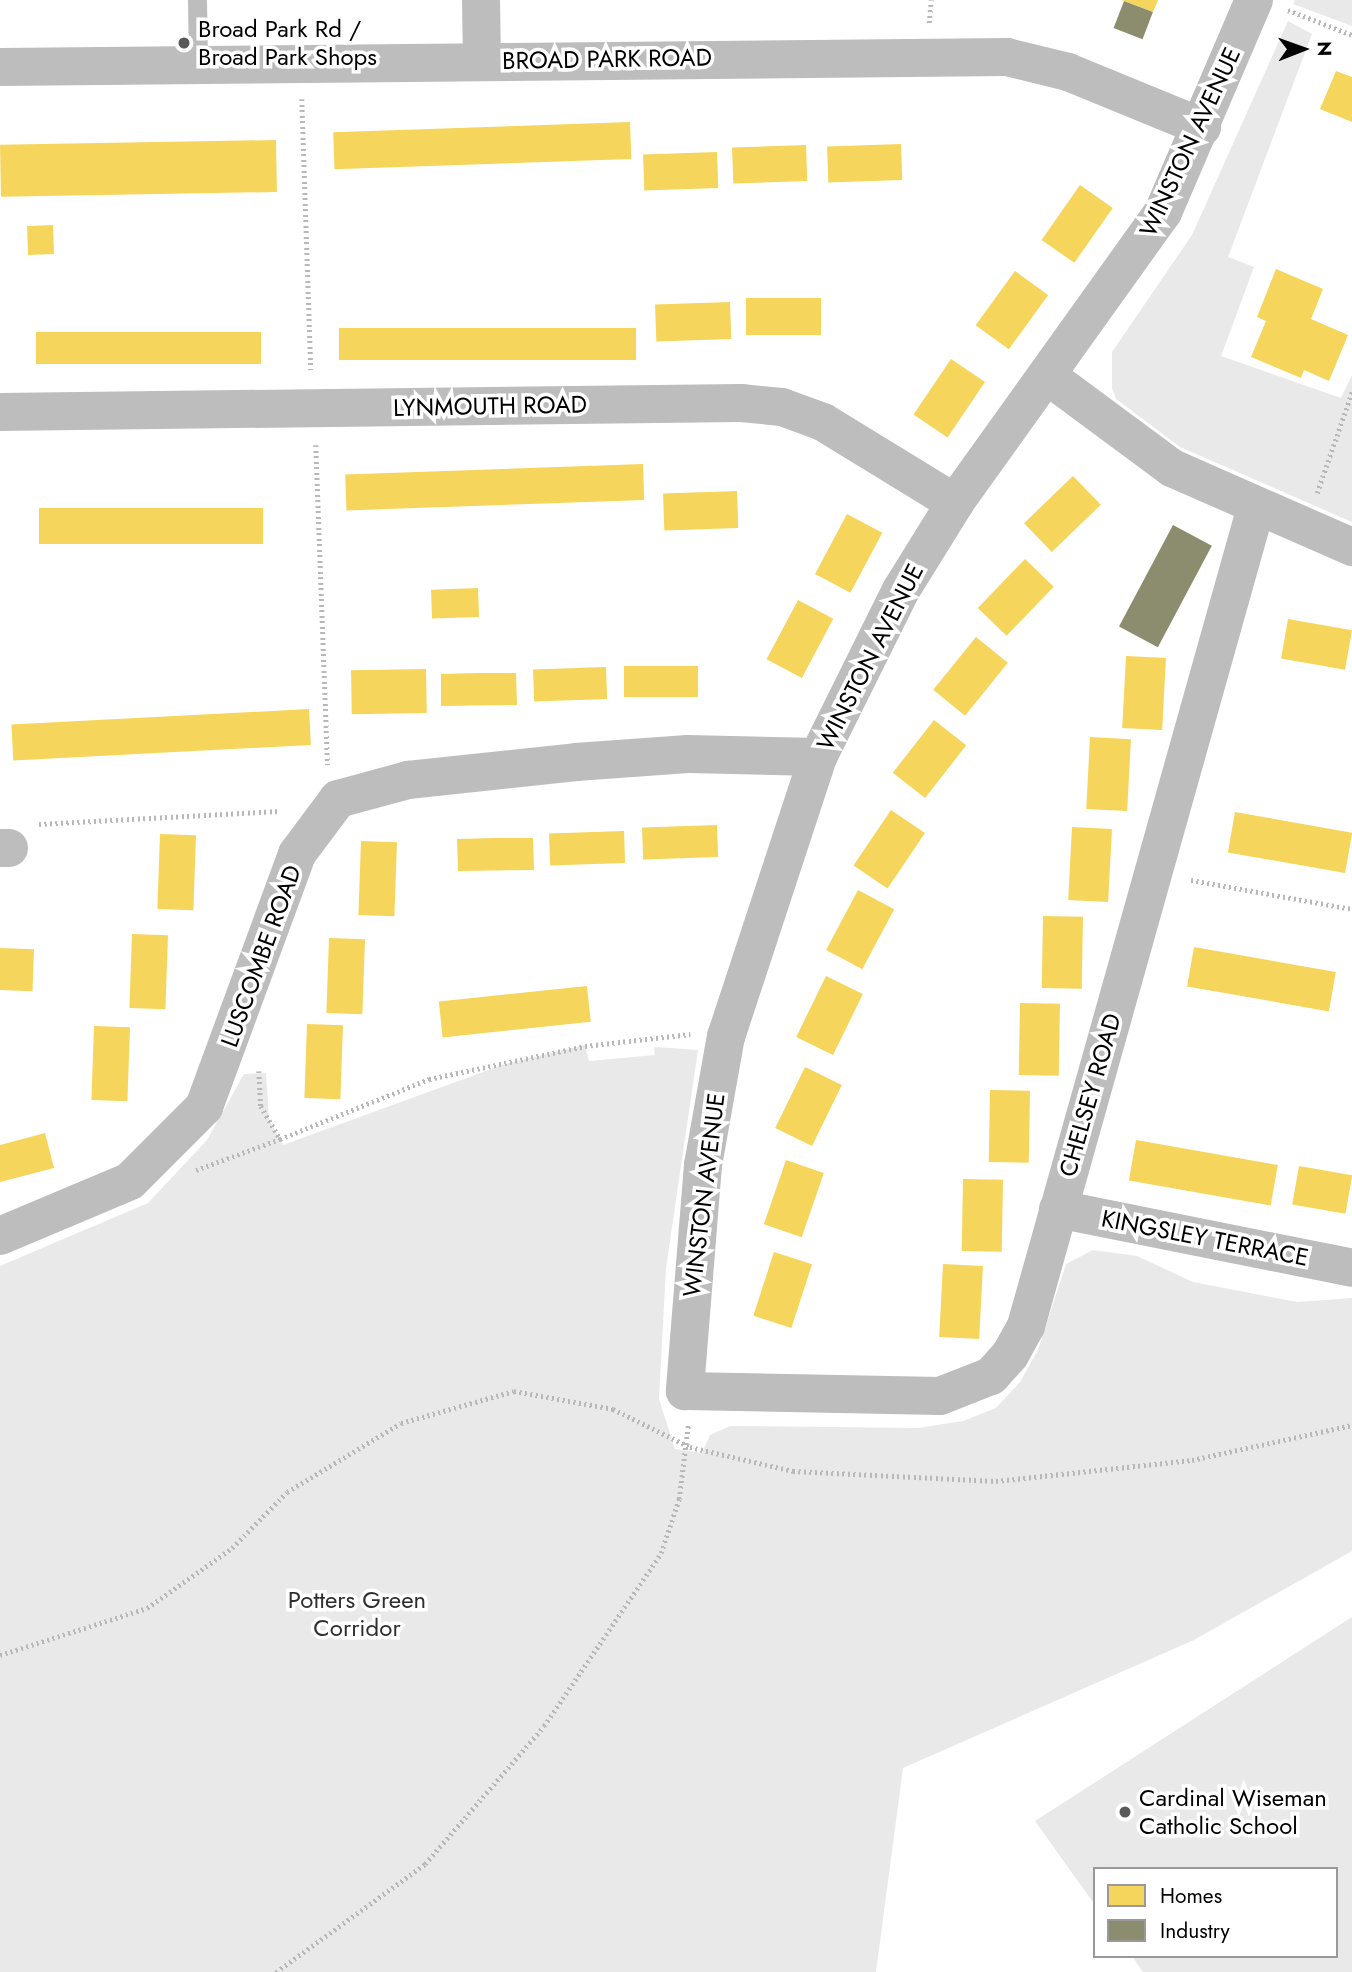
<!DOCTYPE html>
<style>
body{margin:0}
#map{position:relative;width:1352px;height:1972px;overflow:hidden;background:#fff;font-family:Jost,sans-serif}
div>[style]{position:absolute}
.green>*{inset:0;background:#e9e9e9}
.homes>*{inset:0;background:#f6d55c;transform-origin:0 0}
.industry>*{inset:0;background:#8c8c6e;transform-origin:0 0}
.path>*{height:4.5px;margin-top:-2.25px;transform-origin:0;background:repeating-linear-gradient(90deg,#b8b8b8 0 2px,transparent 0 5.5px)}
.service>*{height:19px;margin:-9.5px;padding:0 9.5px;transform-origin:9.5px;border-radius:9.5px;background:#bdbdbd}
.minor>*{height:38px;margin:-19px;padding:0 19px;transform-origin:19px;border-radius:19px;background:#bdbdbd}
.dots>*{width:19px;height:19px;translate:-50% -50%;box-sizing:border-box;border:4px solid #fff;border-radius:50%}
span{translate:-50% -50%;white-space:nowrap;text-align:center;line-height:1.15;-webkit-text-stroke:7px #fff;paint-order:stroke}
.poi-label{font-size:24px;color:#000}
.left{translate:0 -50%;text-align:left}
.street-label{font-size:24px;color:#000}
.park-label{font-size:24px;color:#2e2e2e}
.legend{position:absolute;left:1093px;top:1867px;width:245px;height:91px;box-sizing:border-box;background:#fff;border:2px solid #999;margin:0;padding:9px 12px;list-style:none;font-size:21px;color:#000}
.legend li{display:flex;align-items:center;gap:14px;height:35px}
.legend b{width:35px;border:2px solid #999}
.north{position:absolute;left:1268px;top:14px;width:70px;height:70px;-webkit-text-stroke:5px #fff;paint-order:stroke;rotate:89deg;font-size:19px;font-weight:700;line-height:28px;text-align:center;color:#000}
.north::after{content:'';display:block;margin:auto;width:24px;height:32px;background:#000;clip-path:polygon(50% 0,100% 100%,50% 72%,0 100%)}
</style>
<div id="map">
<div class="green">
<i style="clip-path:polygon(1295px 0,1352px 0,1352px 26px,1293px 4px)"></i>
<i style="clip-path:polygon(1288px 21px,1312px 34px,1228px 257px,1254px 267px,1221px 356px,1341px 398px,1352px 375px,1352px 522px,1180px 447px,1116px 399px,1112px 388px,1112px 352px,1192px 235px)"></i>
<i style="clip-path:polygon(585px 1045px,589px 1061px,655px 1055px,654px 1047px,698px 1050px,666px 1268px,659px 1399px,675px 1449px,702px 1453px,710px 1435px,730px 1426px,918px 1428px,963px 1421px,996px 1408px,1020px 1382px,1038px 1350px,1066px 1264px,1093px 1250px,1137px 1256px,1193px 1282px,1297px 1302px,1352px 1298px,1352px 1551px,1194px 1640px,903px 1768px,876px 1972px,0 1972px,0 1266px,148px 1203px,207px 1140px,244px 1074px,266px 1073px,269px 1119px,283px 1145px,505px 1064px)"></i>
<i style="clip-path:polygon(1352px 1617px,1352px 1972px,1143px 1972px,1132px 1956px,1336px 1956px,1336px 1869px,1095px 1869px,1095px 1905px,1035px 1821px)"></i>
</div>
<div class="homes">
<i style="clip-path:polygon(1122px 0,1158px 0,1153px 12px)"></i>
<i style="clip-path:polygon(1336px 71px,1352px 77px,1352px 122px,1320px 109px)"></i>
<i style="left:630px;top:122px;width:37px;height:297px;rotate:88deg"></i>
<i style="left:276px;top:140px;width:52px;height:276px;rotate:89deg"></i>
<i style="left:901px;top:144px;width:36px;height:74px;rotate:88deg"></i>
<i style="left:806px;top:145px;width:36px;height:74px;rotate:88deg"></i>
<i style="left:717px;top:152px;width:36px;height:74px;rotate:88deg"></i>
<i style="left:1080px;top:185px;width:40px;height:67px;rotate:35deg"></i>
<i style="left:53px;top:225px;width:29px;height:26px;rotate:88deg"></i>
<i style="clip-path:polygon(1276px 269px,1323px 289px,1311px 319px,1348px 335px,1329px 381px,1304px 370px,1301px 378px,1251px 357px,1266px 321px,1257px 317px)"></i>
<i style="left:1015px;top:271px;width:41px;height:67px;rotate:36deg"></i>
<i style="left:821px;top:298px;width:37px;height:75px;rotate:90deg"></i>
<i style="left:730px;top:302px;width:37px;height:75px;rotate:88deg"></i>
<i style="left:636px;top:328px;width:32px;height:297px;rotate:90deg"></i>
<i style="left:261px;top:332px;width:32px;height:225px;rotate:90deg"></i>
<i style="left:951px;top:359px;width:41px;height:67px;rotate:34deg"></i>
<i style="left:643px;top:464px;width:36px;height:298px;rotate:88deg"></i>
<i style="left:1073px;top:476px;width:40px;height:68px;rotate:46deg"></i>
<i style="left:737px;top:491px;width:37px;height:74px;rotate:88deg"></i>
<i style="left:263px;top:508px;width:36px;height:224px;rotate:90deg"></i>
<i style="left:847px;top:514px;width:40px;height:68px;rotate:28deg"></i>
<i style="left:1025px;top:559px;width:40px;height:68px;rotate:44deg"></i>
<i style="left:478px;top:588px;width:29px;height:47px;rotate:88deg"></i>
<i style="left:798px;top:600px;width:40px;height:67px;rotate:28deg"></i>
<i style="left:1288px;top:619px;width:65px;height:40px;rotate:10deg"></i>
<i style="left:976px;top:637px;width:41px;height:68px;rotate:39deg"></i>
<i style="left:1126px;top:656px;width:40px;height:72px;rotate:3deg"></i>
<i style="left:698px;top:666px;width:31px;height:74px;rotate:90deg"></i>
<i style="left:606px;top:667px;width:32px;height:73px;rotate:88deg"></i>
<i style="left:426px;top:669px;width:44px;height:75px;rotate:89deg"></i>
<i style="clip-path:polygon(479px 673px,516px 673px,517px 705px,441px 706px,441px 674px)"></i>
<i style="left:309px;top:709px;width:36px;height:298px;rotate:87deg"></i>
<i style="left:934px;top:720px;width:41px;height:67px;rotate:38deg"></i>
<i style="left:1090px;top:737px;width:41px;height:72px;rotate:3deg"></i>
<i style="left:891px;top:810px;width:41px;height:67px;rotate:34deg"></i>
<i style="left:1235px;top:812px;width:119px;height:41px;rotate:10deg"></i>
<i style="left:717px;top:825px;width:32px;height:75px;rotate:88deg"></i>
<i style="left:1072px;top:827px;width:40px;height:73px;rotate:3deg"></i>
<i style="left:624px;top:831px;width:32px;height:75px;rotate:88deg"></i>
<i style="left:160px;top:834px;width:36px;height:75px;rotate:2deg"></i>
<i style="clip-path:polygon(495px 838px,533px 838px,534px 870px,458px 871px,457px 839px)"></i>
<i style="left:361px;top:841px;width:36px;height:74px;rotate:2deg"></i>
<i style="left:858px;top:890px;width:41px;height:68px;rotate:28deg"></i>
<i style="left:1043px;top:916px;width:40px;height:72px;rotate:1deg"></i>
<i style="left:132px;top:934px;width:36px;height:74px;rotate:2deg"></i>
<i style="left:329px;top:938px;width:36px;height:75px;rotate:2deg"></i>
<i style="left:1194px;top:947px;width:144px;height:40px;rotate:10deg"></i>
<i style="left:0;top:948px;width:34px;height:42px;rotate:2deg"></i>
<i style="left:826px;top:976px;width:41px;height:68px;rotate:26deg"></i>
<i style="left:587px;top:986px;width:36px;height:149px;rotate:84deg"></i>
<i style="left:1020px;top:1003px;width:40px;height:72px;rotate:1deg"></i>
<i style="left:307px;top:1024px;width:36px;height:74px;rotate:2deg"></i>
<i style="left:94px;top:1026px;width:36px;height:74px;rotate:2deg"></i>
<i style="left:805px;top:1067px;width:41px;height:68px;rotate:26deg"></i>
<i style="left:990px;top:1090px;width:40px;height:72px;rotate:1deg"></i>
<i style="clip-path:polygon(45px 1133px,54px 1168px,0 1182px,0 1145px)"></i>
<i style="left:1136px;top:1140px;width:144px;height:41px;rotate:10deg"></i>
<i style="left:786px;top:1160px;width:40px;height:68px;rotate:19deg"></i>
<i style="left:1299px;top:1166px;width:54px;height:39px;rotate:10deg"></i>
<i style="left:963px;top:1179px;width:40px;height:72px;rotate:1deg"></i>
<i style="left:774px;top:1252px;width:40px;height:67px;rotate:18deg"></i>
<i style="left:943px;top:1264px;width:40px;height:73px;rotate:3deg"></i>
</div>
<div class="industry">
<i style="left:1124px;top:1px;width:31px;height:29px;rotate:21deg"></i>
<i style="left:1173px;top:525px;width:44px;height:115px;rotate:28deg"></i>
</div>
<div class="path">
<i style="left:1288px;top:10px;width:69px;rotate:21.3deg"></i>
<i style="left:929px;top:23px;width:23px;rotate:-85deg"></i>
<i style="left:302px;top:99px;width:271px;rotate:88.1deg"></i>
<i style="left:316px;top:445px;width:320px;rotate:87.9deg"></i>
<i style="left:1317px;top:493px;width:107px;rotate:-70.9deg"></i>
<i style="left:39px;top:824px;width:242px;rotate:-3.1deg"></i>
<i style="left:1191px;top:880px;width:164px;rotate:10.2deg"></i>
<i style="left:259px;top:1071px;width:35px;rotate:87deg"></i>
<i style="left:261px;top:1106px;width:38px;rotate:60deg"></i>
<i style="left:280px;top:1139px;width:161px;rotate:-21.9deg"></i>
<i style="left:429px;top:1079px;width:159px;rotate:-11.9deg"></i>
<i style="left:585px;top:1046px;width:106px;rotate:-6.5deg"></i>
<i style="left:196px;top:1170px;width:90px;rotate:-20.3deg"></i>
<i style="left:0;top:1655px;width:154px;rotate:-17.7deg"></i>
<i style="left:147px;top:1608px;width:104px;rotate:-35.2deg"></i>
<i style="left:232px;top:1548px;width:78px;rotate:-45.5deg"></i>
<i style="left:287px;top:1492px;width:133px;rotate:-31.2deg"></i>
<i style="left:401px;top:1423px;width:117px;rotate:-15.8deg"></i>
<i style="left:514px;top:1391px;width:101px;rotate:10.3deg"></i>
<i style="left:613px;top:1409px;width:86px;rotate:26.3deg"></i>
<i style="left:690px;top:1447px;width:106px;rotate:13.1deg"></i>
<i style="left:793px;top:1471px;width:203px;rotate:2.8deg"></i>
<i style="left:996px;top:1481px;width:197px;rotate:-6.1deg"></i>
<i style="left:1192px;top:1460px;width:164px;rotate:-12.3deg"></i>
<i style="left:276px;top:1972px;width:184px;rotate:-35.9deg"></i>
<i style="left:425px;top:1864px;width:182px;rotate:-49.2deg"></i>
<i style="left:544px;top:1726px;width:209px;rotate:-55.9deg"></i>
<i style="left:661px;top:1553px;width:57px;rotate:-71.6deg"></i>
<i style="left:679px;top:1499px;width:74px;rotate:-83deg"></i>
</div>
<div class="service">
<i style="left:197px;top:0;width:64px;rotate:89.1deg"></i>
</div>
<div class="minor">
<i style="left:481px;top:0;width:61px;rotate:89.1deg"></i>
<i style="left:1254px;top:0;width:231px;rotate:113.2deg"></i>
<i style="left:1163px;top:212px;width:358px;rotate:125.6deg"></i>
<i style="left:955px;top:503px;width:102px;rotate:121.8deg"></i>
<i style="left:901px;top:590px;width:186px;rotate:116.4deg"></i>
<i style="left:818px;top:757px;width:294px;rotate:108.2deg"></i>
<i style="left:726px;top:1036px;width:131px;rotate:100.1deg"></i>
<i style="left:703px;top:1165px;width:227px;rotate:94.6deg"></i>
<i style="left:685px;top:1391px;width:255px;rotate:1.1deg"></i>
<i style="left:940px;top:1396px;width:55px;rotate:-21.4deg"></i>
<i style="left:991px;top:1376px;width:28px;rotate:-48deg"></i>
<i style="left:1010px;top:1355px;width:33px;rotate:-61deg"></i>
<i style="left:1026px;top:1326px;width:851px;rotate:-74.31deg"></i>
<i style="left:0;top:67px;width:1007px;rotate:-0.57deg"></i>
<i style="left:1007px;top:57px;width:63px;rotate:13.8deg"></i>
<i style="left:1068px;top:72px;width:145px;rotate:22.3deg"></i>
<i style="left:1049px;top:377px;width:153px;rotate:36.5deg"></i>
<i style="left:1172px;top:468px;width:197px;rotate:23.7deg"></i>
<i style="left:0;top:412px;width:741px;rotate:-0.7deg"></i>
<i style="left:741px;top:403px;width:41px;rotate:5.6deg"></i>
<i style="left:782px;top:407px;width:44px;rotate:20.1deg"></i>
<i style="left:823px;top:422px;width:155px;rotate:31.5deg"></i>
<i style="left:0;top:848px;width:9px"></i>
<i style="left:1058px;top:1209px;width:300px;rotate:11.3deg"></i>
<i style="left:0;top:1236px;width:141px;rotate:-22.9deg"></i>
<i style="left:130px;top:1181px;width:105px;rotate:-45deg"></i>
<i style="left:204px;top:1107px;width:270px;rotate:-69.8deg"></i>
<i style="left:297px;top:854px;width:69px;rotate:-53.3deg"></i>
<i style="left:338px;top:799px;width:73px;rotate:-15.2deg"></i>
<i style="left:408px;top:780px;width:169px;rotate:-6.1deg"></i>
<i style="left:576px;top:762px;width:112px;rotate:-4.1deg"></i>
<i style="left:688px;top:754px;width:130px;rotate:1.3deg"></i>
</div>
<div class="dots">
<i style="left:184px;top:43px;background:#595959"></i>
<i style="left:1125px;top:1812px;background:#595959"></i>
</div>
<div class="poi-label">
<span class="left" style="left:198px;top:43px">Broad Park Rd /<br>Broad Park Shops</span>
<span class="left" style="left:1139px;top:1812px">Cardinal Wiseman<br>Catholic School</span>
</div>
<div class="street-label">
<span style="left:607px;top:59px;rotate:-1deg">BROAD PARK ROAD</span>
<span style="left:1190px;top:142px;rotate:-65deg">WINSTON AVENUE</span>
<span style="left:490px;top:406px;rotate:-1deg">LYNMOUTH ROAD</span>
<span style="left:870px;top:657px;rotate:-63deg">WINSTON AVENUE</span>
<span style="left:261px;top:956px;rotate:-70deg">LUSCOMBE ROAD</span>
<span style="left:1090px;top:1095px;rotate:-74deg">CHELSEY ROAD</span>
<span style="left:704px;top:1195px;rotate:-83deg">WINSTON AVENUE</span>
<span style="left:1205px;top:1238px;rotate:11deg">KINGSLEY TERRACE</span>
</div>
<div class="park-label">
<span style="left:357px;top:1614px">Potters Green<br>Corridor</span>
</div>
<ul class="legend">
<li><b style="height:19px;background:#f6d55c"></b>Homes</li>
<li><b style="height:19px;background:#8c8c6e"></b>Industry</li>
</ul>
<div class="north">N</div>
</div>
